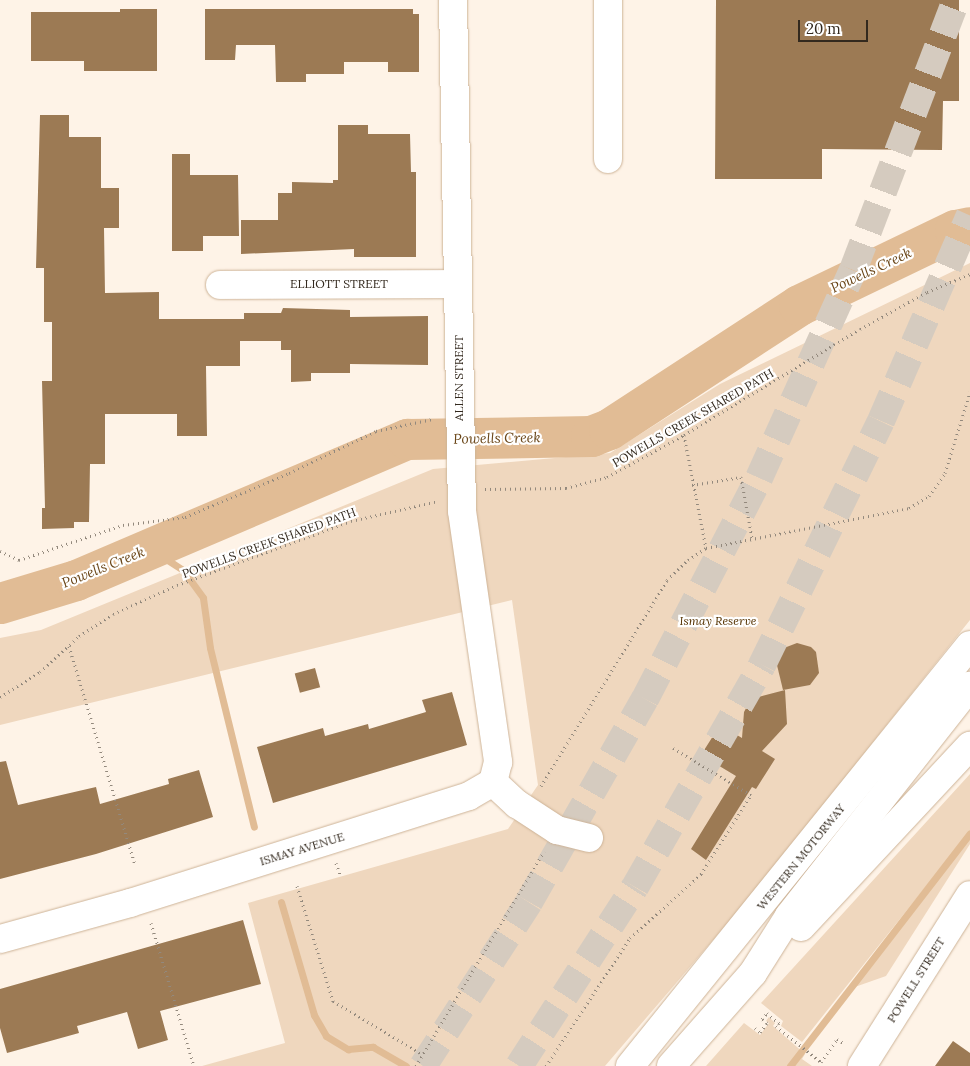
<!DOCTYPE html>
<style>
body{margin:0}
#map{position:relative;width:970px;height:1066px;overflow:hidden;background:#fef3e7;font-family:Lora,serif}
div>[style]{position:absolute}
.green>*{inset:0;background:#efd7be}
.stream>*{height:7px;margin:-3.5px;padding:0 3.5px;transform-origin:3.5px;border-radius:3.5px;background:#e1bc95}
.river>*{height:41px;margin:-20.5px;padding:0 20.5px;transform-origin:20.5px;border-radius:20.5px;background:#e1bc95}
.building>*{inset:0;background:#9c7a54;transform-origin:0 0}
.highway-tunnel>*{height:28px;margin-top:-14px;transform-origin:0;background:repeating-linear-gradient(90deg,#d5cbbf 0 28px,transparent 0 42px)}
.path>*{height:3px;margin-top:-1.5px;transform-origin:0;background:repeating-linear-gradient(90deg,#93897d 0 1px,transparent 0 5px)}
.roads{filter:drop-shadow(0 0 1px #cdb397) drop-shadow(0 0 1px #cdb397)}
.minor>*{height:28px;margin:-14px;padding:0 14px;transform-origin:14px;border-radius:14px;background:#fff}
.highway>*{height:28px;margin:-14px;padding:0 14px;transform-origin:14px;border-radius:14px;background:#fff}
span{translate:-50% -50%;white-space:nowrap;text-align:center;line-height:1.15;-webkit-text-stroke:4.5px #fff;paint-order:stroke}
.street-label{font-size:12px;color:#33291e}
.park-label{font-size:12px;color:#553200;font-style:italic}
.water-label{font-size:14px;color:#6a4618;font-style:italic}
.scale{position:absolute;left:798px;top:20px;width:70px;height:22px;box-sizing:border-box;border:2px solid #33291e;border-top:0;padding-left:6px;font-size:15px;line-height:18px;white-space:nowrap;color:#33291e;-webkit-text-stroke:4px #fff;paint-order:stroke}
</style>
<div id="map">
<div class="green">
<i style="clip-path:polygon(970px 263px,970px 620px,755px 891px,605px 1066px,202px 1066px,285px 1043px,248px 903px,508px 829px,538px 785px,512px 600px,0 725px,0 638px,41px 630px,433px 469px,610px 453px,720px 384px)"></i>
<i style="clip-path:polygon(970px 774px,970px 831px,802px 1042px,781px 1026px,783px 1021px,761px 1003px)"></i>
<i style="clip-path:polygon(970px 838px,970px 844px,886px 976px,852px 988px)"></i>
<i style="clip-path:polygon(769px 1017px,775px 1023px,773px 1026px,805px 1054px,802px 1059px,812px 1066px,706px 1066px,744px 1023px,760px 1035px,769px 1023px,766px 1021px)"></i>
</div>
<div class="stream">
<i style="left:140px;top:552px;width:27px;rotate:15deg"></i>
<i style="left:166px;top:559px;width:20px;rotate:33deg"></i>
<i style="left:183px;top:570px;width:34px;rotate:54deg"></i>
<i style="left:203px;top:598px;width:50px;rotate:82deg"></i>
<i style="left:210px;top:648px;width:184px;rotate:76.2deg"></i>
<i style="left:281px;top:902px;width:118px;rotate:73.7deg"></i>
<i style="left:314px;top:1015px;width:24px;rotate:60deg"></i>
<i style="left:326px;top:1036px;width:26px;rotate:31deg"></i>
<i style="left:348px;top:1049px;width:25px;rotate:-5deg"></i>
<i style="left:373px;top:1047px;width:38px;rotate:30deg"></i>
<i style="left:790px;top:1066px;width:294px;rotate:-52.3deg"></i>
</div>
<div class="river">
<i style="left:0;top:603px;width:79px;rotate:-16.8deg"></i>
<i style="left:76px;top:580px;width:360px;rotate:-23.1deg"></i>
<i style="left:407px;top:439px;width:184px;rotate:-0.9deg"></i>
<i style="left:591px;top:436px;width:19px;rotate:-21deg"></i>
<i style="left:609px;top:429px;width:227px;rotate:-33.1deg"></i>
<i style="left:799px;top:305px;width:173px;rotate:-25.7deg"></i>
<i style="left:955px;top:230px;width:15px;rotate:-11deg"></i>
</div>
<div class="building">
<i style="clip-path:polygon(716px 0,959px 0,959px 101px,943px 101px,942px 150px,822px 149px,822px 179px,715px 179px)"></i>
<i style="clip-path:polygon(120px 9px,157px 9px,157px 71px,84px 71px,84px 61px,31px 61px,31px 12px,120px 12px)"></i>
<i style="clip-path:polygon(205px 9px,413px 9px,413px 14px,419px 14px,419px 72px,388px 72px,388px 62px,344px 62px,344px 74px,306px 74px,306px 82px,276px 82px,275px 45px,236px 45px,235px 60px,205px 60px)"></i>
<i style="clip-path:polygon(40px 115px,69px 115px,69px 137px,101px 137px,101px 188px,119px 188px,119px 228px,104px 228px,105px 293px,159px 292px,159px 319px,244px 319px,244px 313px,281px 313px,283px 308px,350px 310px,350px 317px,428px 316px,428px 365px,350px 364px,350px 373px,311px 373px,311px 381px,291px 382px,291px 350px,281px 350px,281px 341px,240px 341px,240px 366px,206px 366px,207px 436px,177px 436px,177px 414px,105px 414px,105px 464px,90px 464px,89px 522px,74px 522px,74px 528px,42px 529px,42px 508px,45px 508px,42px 381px,52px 381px,52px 322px,44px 322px,44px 268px,36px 268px)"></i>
<i style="clip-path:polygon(338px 125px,368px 125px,368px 134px,410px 134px,411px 172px,416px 172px,416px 257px,354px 257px,354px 249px,241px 254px,241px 220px,278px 220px,278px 193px,292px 193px,292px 182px,333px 183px,333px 180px,338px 180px)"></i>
<i style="clip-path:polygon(172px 154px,190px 154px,190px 175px,238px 175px,239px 236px,203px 236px,203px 251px,172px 251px)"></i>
<i style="clip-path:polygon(797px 643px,811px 647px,816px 652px,819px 673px,810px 685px,783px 690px,776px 661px,784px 648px)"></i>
<i style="left:315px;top:668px;width:20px;height:21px;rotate:75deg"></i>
<i style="clip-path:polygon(785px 690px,787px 724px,762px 751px,775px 759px,756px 789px,752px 787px,706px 860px,691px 849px,736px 776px,701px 755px,720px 725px,742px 738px,744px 712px,751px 699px)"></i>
<i style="clip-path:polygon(452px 692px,467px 745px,273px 803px,257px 747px,323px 728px,325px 736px,368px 724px,369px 729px,426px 712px,422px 700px)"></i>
<i style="clip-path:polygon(6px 761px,18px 805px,96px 787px,100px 804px,169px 784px,168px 779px,199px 770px,213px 817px,96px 854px,0 879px,0 762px)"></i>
<i style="clip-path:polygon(243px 920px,261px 984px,160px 1011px,168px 1040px,138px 1049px,127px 1012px,77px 1026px,79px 1033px,7px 1053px,0 1028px,0 989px)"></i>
<i style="clip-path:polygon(953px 1041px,970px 1053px,970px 1066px,935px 1066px)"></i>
</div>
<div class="highway-tunnel">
<i style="left:423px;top:1066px;width:195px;rotate:-57.1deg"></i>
<i style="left:529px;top:902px;width:234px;rotate:-60.3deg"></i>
<i style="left:645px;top:699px;width:249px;rotate:-62.7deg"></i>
<i style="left:759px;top:478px;width:228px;rotate:-65.7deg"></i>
<i style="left:853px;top:270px;width:289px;rotate:-69.1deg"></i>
<i style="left:519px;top:1066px;width:213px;rotate:-57.1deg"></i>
<i style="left:635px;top:887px;width:256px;rotate:-60.2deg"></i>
<i style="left:762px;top:665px;width:271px;rotate:-64deg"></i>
<i style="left:881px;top:421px;width:224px;rotate:-66.6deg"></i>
</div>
<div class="path">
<i style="left:684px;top:435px;width:115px;rotate:79deg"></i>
<i style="left:692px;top:485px;width:50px;rotate:-9.3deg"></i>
<i style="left:741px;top:477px;width:62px;rotate:79.8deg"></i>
<i style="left:485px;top:489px;width:81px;rotate:-0.7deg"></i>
<i style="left:566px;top:488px;width:42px;rotate:-15deg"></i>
<i style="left:607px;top:477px;width:88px;rotate:-28.6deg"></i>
<i style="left:684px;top:435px;width:205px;rotate:-31.1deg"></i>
<i style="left:860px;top:329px;width:77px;rotate:-28.9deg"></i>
<i style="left:927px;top:292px;width:47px;rotate:-22.7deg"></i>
<i style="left:0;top:551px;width:21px;rotate:25deg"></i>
<i style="left:19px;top:560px;width:110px;rotate:-18.6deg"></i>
<i style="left:123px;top:525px;width:63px;rotate:-7.4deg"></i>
<i style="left:185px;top:517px;width:113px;rotate:-22.9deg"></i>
<i style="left:289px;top:473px;width:97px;rotate:-25.8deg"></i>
<i style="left:376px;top:431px;width:58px;rotate:-11.9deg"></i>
<i style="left:69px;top:646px;width:228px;rotate:73.2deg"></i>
<i style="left:0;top:697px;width:47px;rotate:-32deg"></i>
<i style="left:40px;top:672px;width:53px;rotate:-42.7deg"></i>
<i style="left:79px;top:636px;width:40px;rotate:-32.9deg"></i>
<i style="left:113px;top:614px;width:70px;rotate:-24.4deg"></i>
<i style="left:177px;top:585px;width:185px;rotate:-20.2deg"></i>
<i style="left:351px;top:521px;width:89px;rotate:-12.9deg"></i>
<i style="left:541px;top:786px;width:241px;rotate:-58.5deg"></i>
<i style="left:667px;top:580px;width:29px;rotate:-44deg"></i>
<i style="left:688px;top:560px;width:22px;rotate:-34deg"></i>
<i style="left:706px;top:548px;width:207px;rotate:-11.1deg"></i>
<i style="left:909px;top:508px;width:23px;rotate:-31deg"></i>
<i style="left:929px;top:496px;width:28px;rotate:-55deg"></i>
<i style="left:945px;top:473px;width:85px;rotate:-72.8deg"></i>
<i style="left:336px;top:863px;width:12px;rotate:70deg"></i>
<i style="left:297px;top:886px;width:121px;rotate:72.6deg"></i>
<i style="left:333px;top:1001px;width:104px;rotate:30.8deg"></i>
<i style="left:151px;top:923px;width:149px;rotate:73.3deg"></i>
<i style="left:755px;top:1028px;width:6px;rotate:39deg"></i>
<i style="left:760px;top:1032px;width:11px;rotate:-52deg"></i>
<i style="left:767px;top:1023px;width:6px;rotate:-141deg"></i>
<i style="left:762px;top:1019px;width:8px;rotate:-50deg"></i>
<i style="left:767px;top:1013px;width:16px;rotate:40deg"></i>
<i style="left:779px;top:1023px;width:4px;rotate:135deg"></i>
<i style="left:776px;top:1026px;width:58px;rotate:38.7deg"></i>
<i style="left:821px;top:1062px;width:28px;rotate:-55deg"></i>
<i style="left:837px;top:1039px;width:9px;rotate:32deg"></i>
<i style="left:416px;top:1066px;width:250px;rotate:-59.2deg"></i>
<i style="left:546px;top:1066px;width:153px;rotate:-56.7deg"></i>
<i style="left:630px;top:938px;width:96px;rotate:-42deg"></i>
<i style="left:701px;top:874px;width:93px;rotate:-57.7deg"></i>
<i style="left:751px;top:795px;width:91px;rotate:-148.9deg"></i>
</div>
<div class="roads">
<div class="minor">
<i style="left:453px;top:0;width:511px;rotate:88.99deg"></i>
<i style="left:462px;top:511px;width:254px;rotate:81.8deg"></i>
<i style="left:498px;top:762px;width:21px;rotate:104deg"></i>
<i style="left:608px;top:159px;width:159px;rotate:-90deg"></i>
<i style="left:220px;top:285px;width:238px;rotate:-0.2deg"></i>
<i style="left:493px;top:782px;width:33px;rotate:43deg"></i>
<i style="left:517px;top:804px;width:48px;rotate:33deg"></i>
<i style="left:557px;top:830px;width:33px;rotate:14deg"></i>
<i style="left:0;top:939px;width:135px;rotate:-15.5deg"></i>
<i style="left:130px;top:903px;width:355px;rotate:-17.5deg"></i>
<i style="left:469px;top:796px;width:28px;rotate:-30deg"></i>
<i style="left:862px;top:1066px;width:202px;rotate:-57.7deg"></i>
</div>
<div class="highway">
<i style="left:801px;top:927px;width:248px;rotate:-47deg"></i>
<i style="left:630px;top:1066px;width:541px;rotate:-51.08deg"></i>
<i style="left:671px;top:1066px;width:124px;rotate:-48.6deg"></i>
<i style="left:753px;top:973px;width:67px;rotate:-57.7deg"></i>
<i style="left:789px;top:916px;width:293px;rotate:-51.8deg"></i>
</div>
</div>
<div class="street-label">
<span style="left:339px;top:284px">ELLIOTT STREET</span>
<span style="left:459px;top:378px;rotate:-90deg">ALLEN STREET</span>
<span style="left:693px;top:418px;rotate:-30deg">POWELLS CREEK SHARED PATH</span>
<span style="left:269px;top:543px;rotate:-20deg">POWELLS CREEK SHARED PATH</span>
<span style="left:302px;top:849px;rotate:-17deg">ISMAY AVENUE</span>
<span style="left:801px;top:857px;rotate:-51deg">WESTERN MOTORWAY</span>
<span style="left:916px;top:980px;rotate:-58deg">POWELL STREET</span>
</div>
<div class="park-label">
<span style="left:718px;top:621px">Ismay Reserve</span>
</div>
<div class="water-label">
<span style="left:871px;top:270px;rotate:-25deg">Powells Creek</span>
<span style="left:497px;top:438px;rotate:-1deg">Powells Creek</span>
<span style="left:103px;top:567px;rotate:-22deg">Powells Creek</span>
</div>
<div class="scale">20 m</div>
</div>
